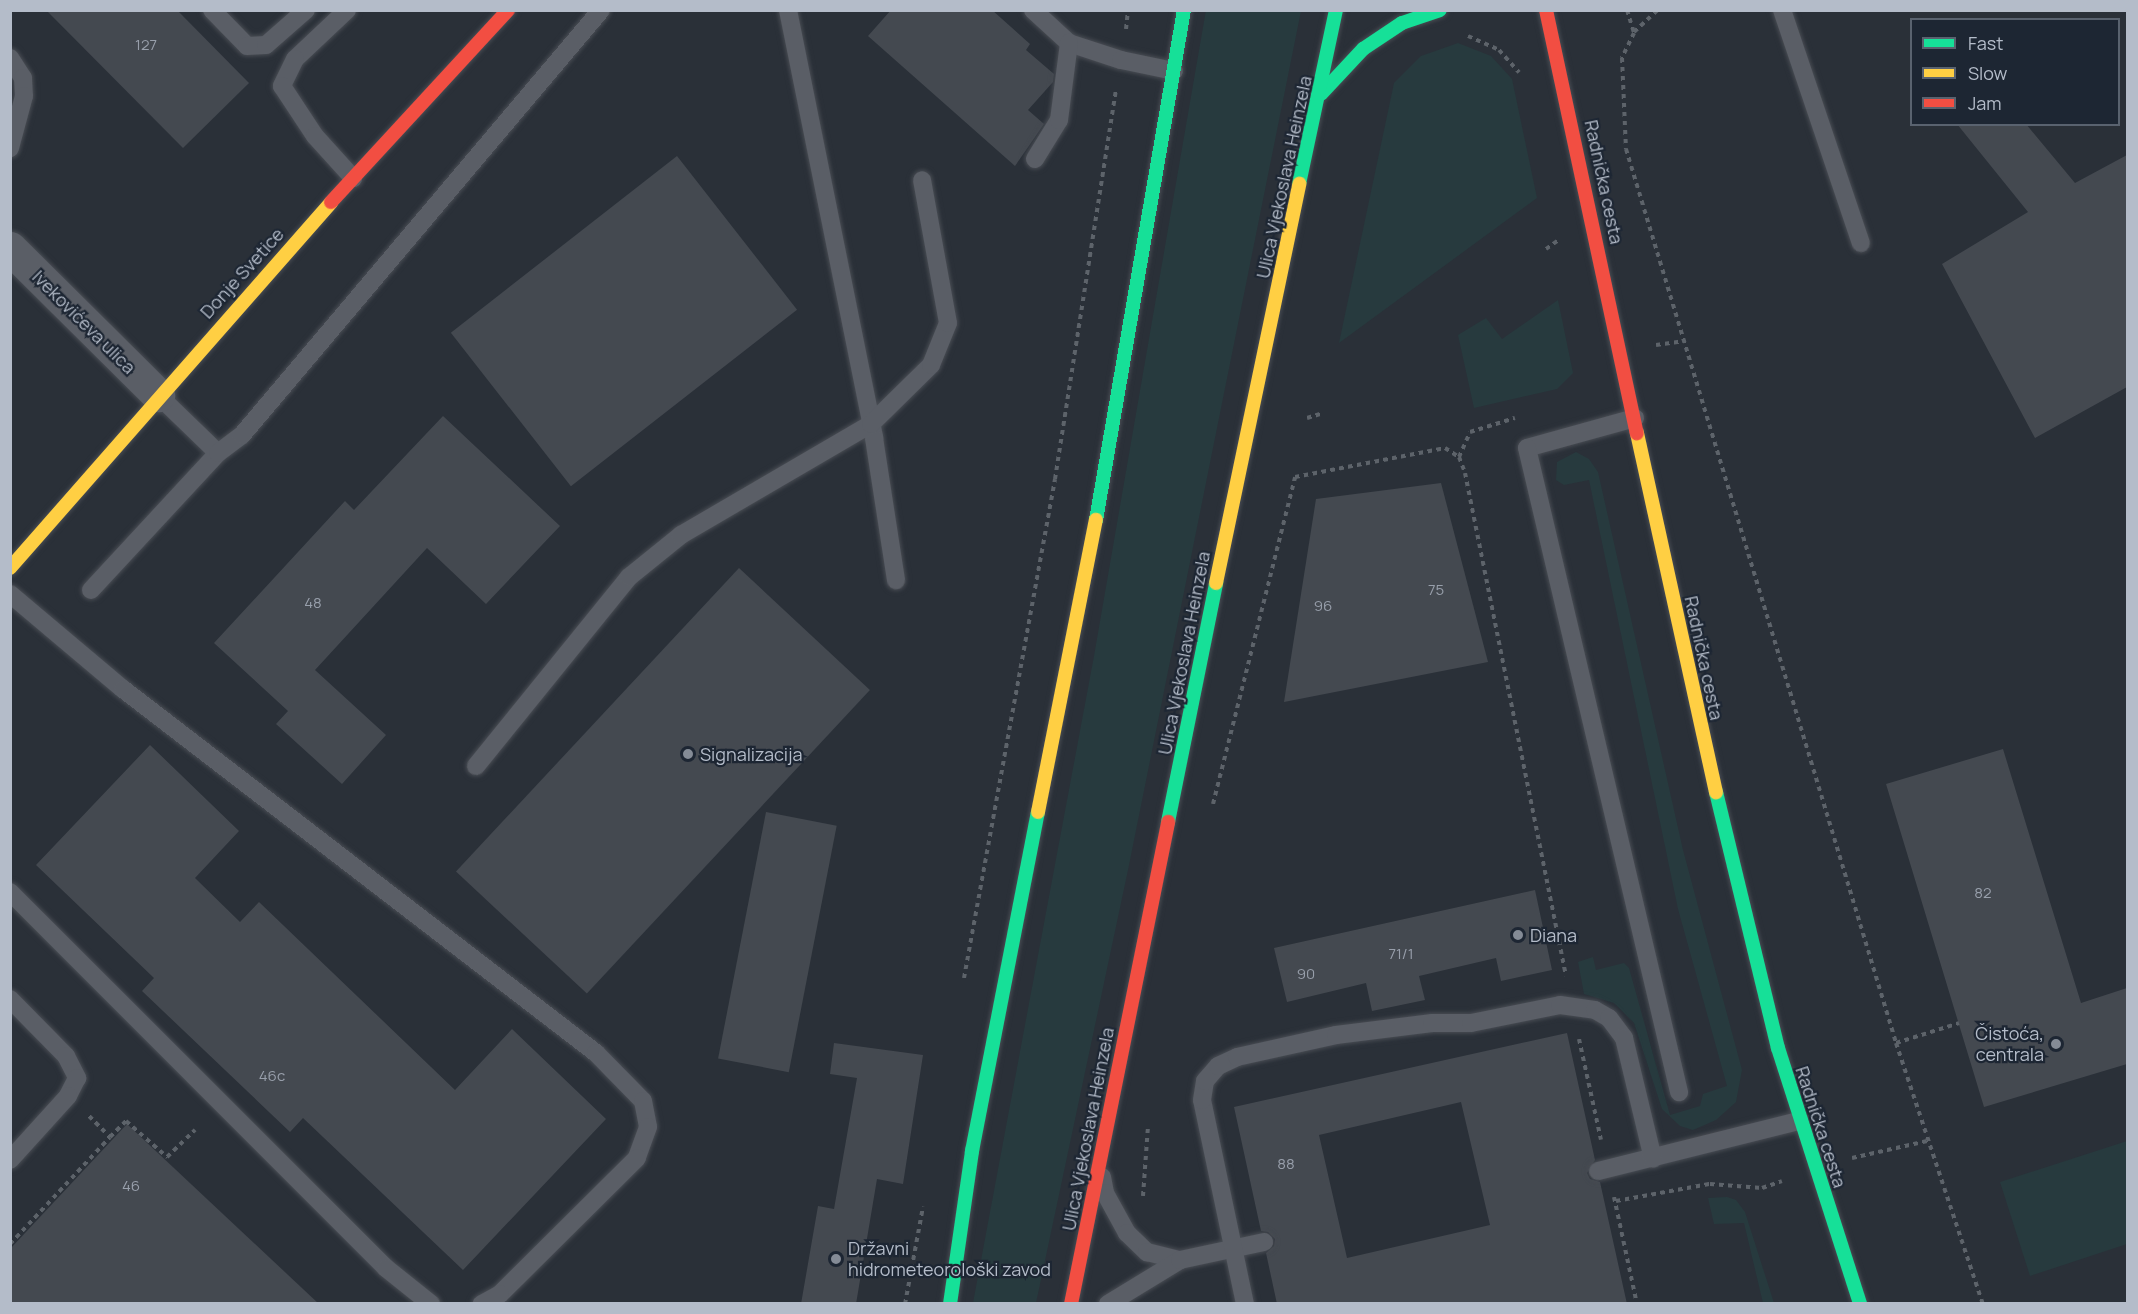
<!DOCTYPE html>
<meta charset="utf-8">
<style>
body{margin:0}
#map{position:relative;width:2138px;height:1314px;overflow:hidden;background:#2a3038;font-family:Manrope,sans-serif}
div>[style]{position:absolute}
.green>*{inset:0;background:#273a3e}
.building>*{inset:0;background:#444950;transform-origin:0 0}
.path>*{height:4px;margin-top:-2px;transform-origin:0;background:repeating-linear-gradient(90deg,#5d636a 0 4.5px,transparent 0 9px)}
.roads{filter:drop-shadow(0 0 2px #484c53) drop-shadow(0 0 2px #484c53)}
.lane>*{height:18px;margin:-9px;padding:0 9px;transform-origin:9px;border-radius:9px;background:#5a5e66}
.street>*{height:33px;margin:-16.5px;padding:0 16.5px;transform-origin:16.5px;border-radius:16.5px;background:#5a5e66}
.fast>*{height:14px;margin:-7px;padding:0 7px;transform-origin:7px;border-radius:7px;background:#16e098}
.slow>*{height:14px;margin:-7px;padding:0 7px;transform-origin:7px;border-radius:7px;background:#ffcf43}
.jam>*{height:14px;margin:-7px;padding:0 7px;transform-origin:7px;border-radius:7px;background:#f24e42}
.dots>*{width:16px;height:16px;translate:-50% -50%;box-sizing:border-box;border:3px solid #1d2633;border-radius:50%}
span{translate:-50% -50%;white-space:nowrap;text-align:center;line-height:1.15;-webkit-text-stroke:4.5px #1d2633;paint-order:stroke}
.number-label{font-size:15px;color:#989fab}
.number-label span{-webkit-text-stroke-width:0}
.street-label{font-size:18px;color:#b4bcc9}
.poi-label{font-size:18px;color:#b4bcc9}
.left{translate:0 -50%;text-align:left}
.right{translate:-100% -50%;text-align:right}
.frame{position:absolute;inset:0;border:12px solid #b4bcc9;pointer-events:none}
.legend{position:absolute;left:1910px;top:18px;width:210px;height:108px;box-sizing:border-box;background:#1d2633;border:2px solid #59626f;margin:0;padding:8px 10px;list-style:none;font-size:18px;color:#b4bcc9}
.legend li{display:flex;align-items:center;gap:12px;height:30px}
.legend b{width:30px;border:2px solid #59626f}
</style>
<div id="map">
<div class="green">
<i style="clip-path:polygon(1206px 10px,1301px 11px,1128px 870px,1036px 1303px,973px 1303px,1094px 656px)"></i>
<i style="clip-path:polygon(1458px 43px,1491px 56px,1512px 79px,1537px 198px,1339px 343px,1394px 83px,1421px 56px)"></i>
<i style="clip-path:polygon(1558px 300px,1573px 373px,1557px 389px,1474px 408px,1458px 335px,1486px 318px,1502px 339px)"></i>
<i style="clip-path:polygon(1576px 452px,1589px 459px,1598px 472px,1683px 850px,1742px 1070px,1736px 1102px,1716px 1120px,1693px 1130px,1680px 1126px,1662px 1109px,1634px 1023px,1614px 1003px,1584px 994px,1578px 962px,1593px 957px,1596px 970px,1624px 963px,1629px 968px,1670px 1115px,1700px 1106px,1703px 1094px,1727px 1086px,1678px 909px,1589px 480px,1564px 485px,1556px 480px,1557px 462px)"></i>
<i style="clip-path:polygon(2127px 1141px,2127px 1244px,2030px 1276px,2000px 1182px)"></i>
<i style="clip-path:polygon(1727px 1197px,1736px 1200px,1745px 1212px,1774px 1303px,1763px 1303px,1744px 1223px,1714px 1224px,1708px 1198px)"></i>
</div>
<div class="building">
<i style="clip-path:polygon(46px 10px,177px 10px,249px 83px,183px 148px)"></i>
<i style="clip-path:polygon(891px 10px,992px 10px,1030px 44px,1026px 50px,1054px 74px,1053px 82px,1028px 110px,1044px 124px,1015px 166px,868px 36px)"></i>
<i style="clip-path:polygon(1957px 124px,2026px 124px,2075px 183px,2127px 155px,2127px 387px,2035px 438px,1942px 264px,2028px 212px)"></i>
<i style="left:677px;top:156px;width:195px;height:287px;rotate:52deg"></i>
<i style="clip-path:polygon(443px 416px,560px 526px,486px 604px,427px 548px,315px 670px,386px 735px,342px 784px,276px 724px,288px 711px,214px 643px,345px 501px,354px 510px)"></i>
<i style="clip-path:polygon(1441px 483px,1488px 662px,1284px 702px,1316px 499px)"></i>
<i style="left:739px;top:568px;width:179px;height:415px;rotate:43deg"></i>
<i style="clip-path:polygon(150px 745px,239px 831px,195px 878px,240px 922px,259px 902px,455px 1090px,512px 1029px,606px 1119px,463px 1270px,303px 1118px,290px 1132px,142px 991px,154px 978px,36px 865px)"></i>
<i style="clip-path:polygon(2003px 749px,2081px 1003px,2127px 988px,2127px 1064px,1984px 1107px,1886px 784px)"></i>
<i style="left:766px;top:812px;width:72px;height:251px;rotate:11deg"></i>
<i style="clip-path:polygon(1535px 890px,1552px 970px,1501px 981px,1496px 958px,1419px 976px,1425px 1000px,1372px 1011px,1366px 983px,1287px 1002px,1274px 948px)"></i>
<i style="clip-path:polygon(evenodd,1567px 1033px,1595px 1160px,1587px 1173px,1590px 1179px,1600px 1182px,1627px 1304px,1277px 1304px,1266px 1253px,1274px 1246px,1275px 1239px,1268px 1232px,1261px 1231px,1234px 1107px,1567px 1033px,1461px 1102px,1490px 1225px,1347px 1258px,1319px 1135px,1461px 1102px)"></i>
<i style="clip-path:polygon(834px 1043px,923px 1055px,903px 1184px,877px 1179px,856px 1304px,801px 1304px,818px 1206px,834px 1209px,857px 1078px,830px 1074px)"></i>
<i style="clip-path:polygon(127px 1124px,319px 1304px,10px 1304px,10px 1249px)"></i>
</div>
<div class="path">
<i style="left:1627px;top:10px;width:24px;rotate:73deg"></i>
<i style="left:1634px;top:33px;width:28px;rotate:116deg"></i>
<i style="left:1622px;top:58px;width:91px;rotate:87.5deg"></i>
<i style="left:1626px;top:149px;width:934px;rotate:73.19deg"></i>
<i style="left:1896px;top:1043px;width:275px;rotate:71.6deg"></i>
<i style="left:1126px;top:29px;width:19px;rotate:-84deg"></i>
<i style="left:1634px;top:32px;width:33px;rotate:-43deg"></i>
<i style="left:1468px;top:36px;width:34px;rotate:24deg"></i>
<i style="left:1499px;top:50px;width:30px;rotate:48deg"></i>
<i style="left:1546px;top:249px;width:14px;rotate:-36deg"></i>
<i style="left:1656px;top:345px;width:29px;rotate:-8deg"></i>
<i style="left:1307px;top:418px;width:17px;rotate:-17deg"></i>
<i style="left:1459px;top:457px;width:27px;rotate:-66deg"></i>
<i style="left:1470px;top:432px;width:47px;rotate:-17.3deg"></i>
<i style="left:1213px;top:804px;width:337px;rotate:-75.9deg"></i>
<i style="left:1295px;top:477px;width:153px;rotate:-10.9deg"></i>
<i style="left:1445px;top:448px;width:17px;rotate:33deg"></i>
<i style="left:1459px;top:457px;width:17px;rotate:69deg"></i>
<i style="left:1465px;top:473px;width:513px;rotate:78.65deg"></i>
<i style="left:964px;top:978px;width:507px;rotate:-79.66deg"></i>
<i style="left:1055px;top:479px;width:394px;rotate:-81.1deg"></i>
<i style="left:1579px;top:1039px;width:103px;rotate:77.7deg"></i>
<i style="left:1896px;top:1043px;width:66px;rotate:-17.6deg"></i>
<i style="left:89px;top:1116px;width:30px;rotate:45deg"></i>
<i style="left:110px;top:1137px;width:23px;rotate:-45deg"></i>
<i style="left:126px;top:1121px;width:55px;rotate:41.3deg"></i>
<i style="left:167px;top:1157px;width:39px;rotate:-44deg"></i>
<i style="left:1852px;top:1158px;width:77px;rotate:-12.8deg"></i>
<i style="left:1143px;top:1196px;width:70px;rotate:-85.9deg"></i>
<i style="left:1614px;top:1197px;width:109px;rotate:77.9deg"></i>
<i style="left:1616px;top:1201px;width:96px;rotate:-10.3deg"></i>
<i style="left:1710px;top:1184px;width:52px;rotate:4.4deg"></i>
<i style="left:1762px;top:1188px;width:21px;rotate:-19deg"></i>
<i style="left:10px;top:1244px;width:146px;rotate:-46.9deg"></i>
<i style="left:905px;top:1304px;width:99px;rotate:-79.5deg"></i>
</div>
<div class="roads">
<div class="lane">
<i style="left:212px;top:10px;width:50px;rotate:45.8deg"></i>
<i style="left:247px;top:46px;width:19px;rotate:-3deg"></i>
<i style="left:266px;top:45px;width:53px;rotate:-41.2deg"></i>
<i style="left:347px;top:10px;width:71px;rotate:136.7deg"></i>
<i style="left:295px;top:59px;width:30px;rotate:116deg"></i>
<i style="left:282px;top:86px;width:60px;rotate:56.6deg"></i>
<i style="left:315px;top:136px;width:57px;rotate:47.9deg"></i>
<i style="left:788px;top:10px;width:437px;rotate:78.6deg"></i>
<i style="left:874px;top:438px;width:144px;rotate:81.2deg"></i>
<i style="left:1033px;top:10px;width:49px;rotate:42.5deg"></i>
<i style="left:1069px;top:43px;width:55px;rotate:18.1deg"></i>
<i style="left:1121px;top:60px;width:54px;rotate:11.7deg"></i>
<i style="left:1782px;top:10px;width:246px;rotate:71.3deg"></i>
<i style="left:10px;top:58px;width:24px;rotate:57deg"></i>
<i style="left:23px;top:78px;width:18px;rotate:87deg"></i>
<i style="left:24px;top:96px;width:54px;rotate:105.1deg"></i>
<i style="left:1035px;top:159px;width:46px;rotate:-58.4deg"></i>
<i style="left:1059px;top:120px;width:78px;rotate:-82.6deg"></i>
<i style="left:158px;top:395px;width:83px;rotate:44deg"></i>
<i style="left:1635px;top:418px;width:112px;rotate:164.5deg"></i>
<i style="left:1527px;top:448px;width:662px;rotate:76.72deg"></i>
<i style="left:91px;top:590px;width:187px;rotate:-47.2deg"></i>
<i style="left:218px;top:453px;width:30px;rotate:-37deg"></i>
<i style="left:242px;top:435px;width:556px;rotate:-49.81deg"></i>
<i style="left:10px;top:594px;width:148px;rotate:40.1deg"></i>
<i style="left:123px;top:689px;width:597px;rotate:37.58deg"></i>
<i style="left:596px;top:1053px;width:67px;rotate:45.6deg"></i>
<i style="left:643px;top:1101px;width:26px;rotate:79deg"></i>
<i style="left:648px;top:1127px;width:33px;rotate:110deg"></i>
<i style="left:637px;top:1158px;width:193px;rotate:135.2deg"></i>
<i style="left:500px;top:1294px;width:21px;rotate:151deg"></i>
<i style="left:476px;top:766px;width:243px;rotate:-51deg"></i>
<i style="left:629px;top:577px;width:67px;rotate:-38.9deg"></i>
<i style="left:681px;top:535px;width:220px;rotate:-30.3deg"></i>
<i style="left:871px;top:424px;width:84px;rotate:-44.5deg"></i>
<i style="left:931px;top:365px;width:45px;rotate:-68deg"></i>
<i style="left:948px;top:323px;width:145px;rotate:-100.3deg"></i>
<i style="left:10px;top:892px;width:532px;rotate:45deg"></i>
<i style="left:386px;top:1268px;width:58px;rotate:38.7deg"></i>
<i style="left:10px;top:999px;width:80px;rotate:45.5deg"></i>
<i style="left:66px;top:1056px;width:25px;rotate:63deg"></i>
<i style="left:77px;top:1078px;width:20px;rotate:117deg"></i>
<i style="left:68px;top:1096px;width:86px;rotate:132.2deg"></i>
<i style="left:1598px;top:1171px;width:207px;rotate:-14deg"></i>
<i style="left:1102px;top:1177px;width:16px;rotate:79deg"></i>
<i style="left:1105px;top:1193px;width:46px;rotate:61.2deg"></i>
<i style="left:1127px;top:1233px;width:28px;rotate:44deg"></i>
<i style="left:1147px;top:1252px;width:34px;rotate:14deg"></i>
<i style="left:1108px;top:1304px;width:84px;rotate:-31.4deg"></i>
<i style="left:1180px;top:1260px;width:86px;rotate:-12.1deg"></i>
<i style="left:1245px;top:1304px;width:208px;rotate:-101.9deg"></i>
<i style="left:1202px;top:1100px;width:19px;rotate:-81deg"></i>
<i style="left:1205px;top:1081px;width:20px;rotate:-49deg"></i>
<i style="left:1218px;top:1066px;width:21px;rotate:-25deg"></i>
<i style="left:1237px;top:1057px;width:101px;rotate:-12.5deg"></i>
<i style="left:1336px;top:1035px;width:97px;rotate:-7.1deg"></i>
<i style="left:1432px;top:1023px;width:39px"></i>
<i style="left:1471px;top:1023px;width:91px;rotate:-11.4deg"></i>
<i style="left:1560px;top:1005px;width:35px;rotate:8deg"></i>
<i style="left:1595px;top:1010px;width:16px;rotate:30deg"></i>
<i style="left:1609px;top:1018px;width:25px;rotate:53deg"></i>
<i style="left:1624px;top:1038px;width:124px;rotate:76.5deg"></i>
</div>
<div class="street">
<i style="left:10px;top:248px;width:209px;rotate:44.8deg"></i>
</div>
<div class="fast">
<i style="left:1321px;top:94px;width:62px;rotate:-47deg"></i>
<i style="left:1363px;top:49px;width:47px;rotate:-33.7deg"></i>
<i style="left:1402px;top:23px;width:40px;rotate:-18.9deg"></i>
<i style="left:1299px;top:184px;width:178px;rotate:-78deg"></i>
<i style="left:1096px;top:520px;width:518px;rotate:-80.21deg"></i>
<i style="left:1716px;top:792px;width:263px;rotate:76.4deg"></i>
<i style="left:1778px;top:1048px;width:269px;rotate:72.2deg"></i>
<i style="left:1168px;top:822px;width:244px;rotate:-78.6deg"></i>
<i style="left:950px;top:1304px;width:155px;rotate:-81.8deg"></i>
<i style="left:972px;top:1151px;width:345px;rotate:-79deg"></i>
</div>
<div class="slow">
<i style="left:1637px;top:433px;width:368px;rotate:77.6deg"></i>
<i style="left:10px;top:568px;width:487px;rotate:-48.7deg"></i>
<i style="left:1216px;top:583px;width:408px;rotate:-78.2deg"></i>
<i style="left:1038px;top:812px;width:298px;rotate:-78.8deg"></i>
</div>
<div class="jam">
<i style="left:1546px;top:10px;width:433px;rotate:77.9deg"></i>
<i style="left:331px;top:202px;width:261px;rotate:-47.3deg"></i>
<i style="left:1071px;top:1304px;width:492px;rotate:-78.6deg"></i>
</div>
</div>
<div class="dots">
<i style="left:688px;top:754px;background:#848b96"></i>
<i style="left:1518px;top:935px;background:#848b96"></i>
<i style="left:2056px;top:1044px;background:#848b96"></i>
<i style="left:836px;top:1259px;background:#848b96"></i>
</div>
<div class="number-label">
<span style="left:146px;top:45px">127</span>
<span style="left:1436px;top:590px">75</span>
<span style="left:313px;top:603px">48</span>
<span style="left:1323px;top:606px">96</span>
<span style="left:1983px;top:893px">82</span>
<span style="left:1401px;top:954px">71/1</span>
<span style="left:1306px;top:974px">90</span>
<span style="left:272px;top:1076px">46c</span>
<span style="left:1286px;top:1164px">88</span>
<span style="left:131px;top:1186px">46</span>
</div>
<div class="street-label">
<span style="left:1284px;top:177px;rotate:-78deg">Ulica Vjekoslava Heinzela</span>
<span style="left:1604px;top:182px;rotate:78deg">Radnička cesta</span>
<span style="left:242px;top:273px;rotate:-48deg">Donje Svetice</span>
<span style="left:84px;top:322px;rotate:45deg">Ivekovićeva ulica</span>
<span style="left:1184px;top:653px;rotate:-79deg">Ulica Vjekoslava Heinzela</span>
<span style="left:1704px;top:658px;rotate:78deg">Radnička cesta</span>
<span style="left:1821px;top:1127px;rotate:72deg">Radnička cesta</span>
<span style="left:1088px;top:1129px;rotate:-79deg">Ulica Vjekoslava Heinzela</span>
</div>
<div class="poi-label">
<span class="left" style="left:700px;top:754px">Signalizacija</span>
<span class="left" style="left:1530px;top:935px">Diana</span>
<span class="right" style="left:2044px;top:1044px">Čistoća,<br>centrala</span>
<span class="left" style="left:848px;top:1259px">Državni<br>hidrometeorološki zavod</span>
</div>
<div class="frame"></div>
<ul class="legend">
<li><b style="height:8px;background:#16e098"></b>Fast</li>
<li><b style="height:8px;background:#ffcf43"></b>Slow</li>
<li><b style="height:8px;background:#f24e42"></b>Jam</li>
</ul>
</div>
